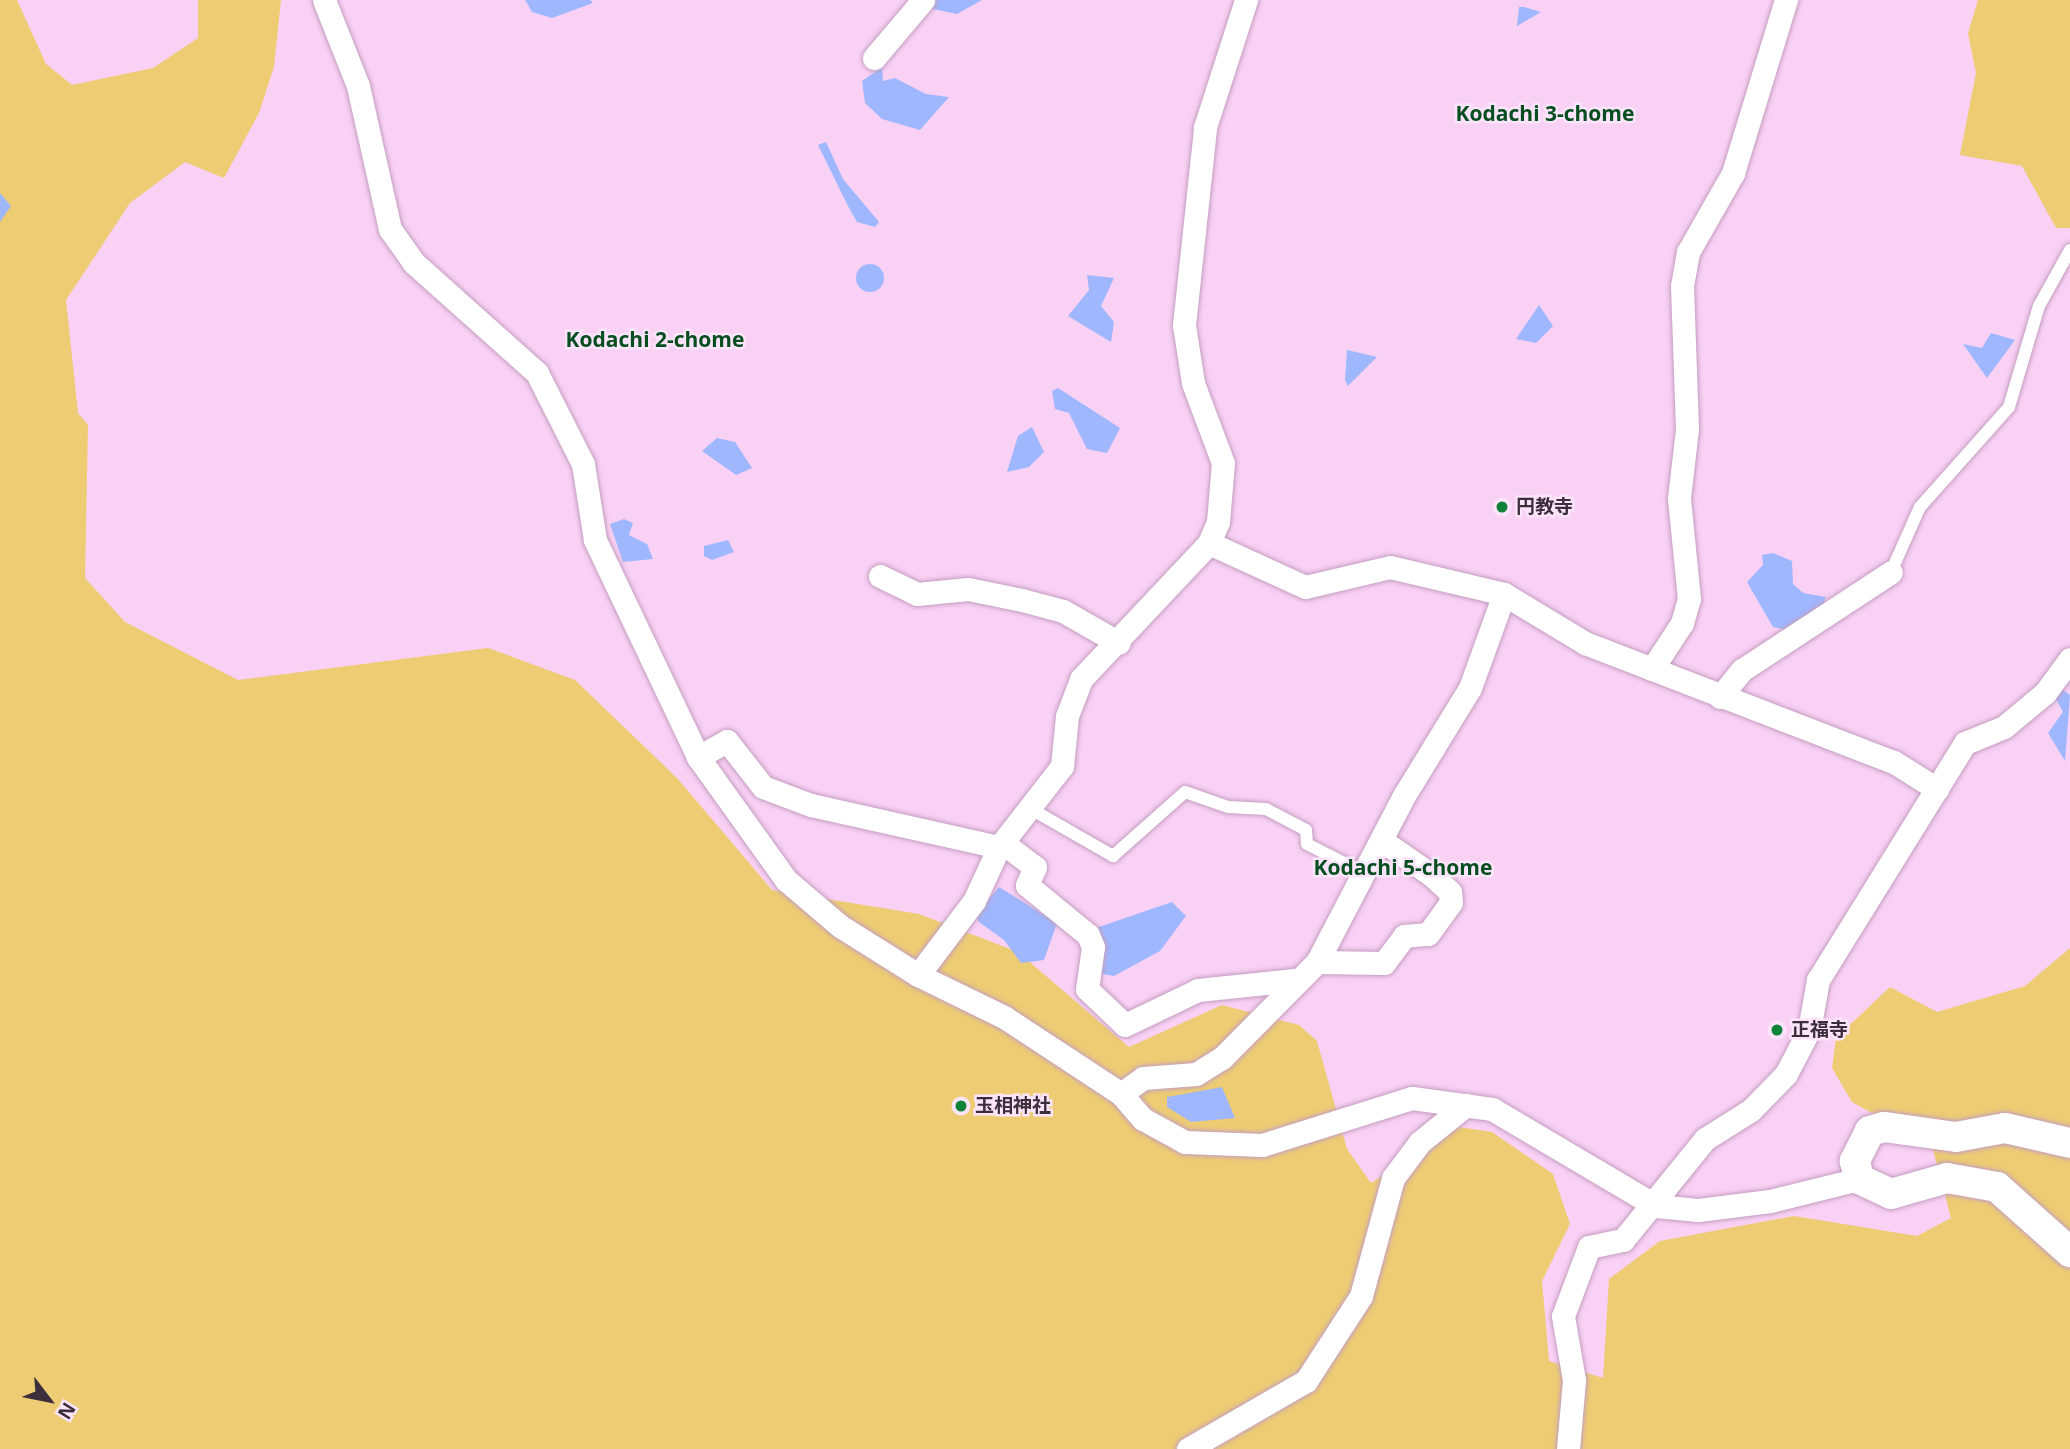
<!DOCTYPE html>
<meta charset="utf-8">
<style>
body{margin:0}
#map{position:relative;width:2070px;height:1449px;overflow:hidden;background:#f9d1f5;font-family:"Open Sans","Noto Sans JP",sans-serif}
div>[style]{position:absolute}
.green>*{inset:0;background:#edcc73}
.water>*{inset:0;background:#9fb7fe}
.round{border-radius:50%}
.roads{filter:drop-shadow(0 0 2px #c49ec0) drop-shadow(0 0 2px #c49ec0)}
.service>*{height:12px;margin:-6px;padding:0 6px;transform-origin:6px;border-radius:6px;background:#fff}
.minor>*{height:23px;margin:-11.5px;padding:0 11.5px;transform-origin:11.5px;border-radius:11.5px;background:#fff}
.tertiary>*{height:30px;margin:-15px;padding:0 15px;transform-origin:15px;border-radius:15px;background:#fff}
.dots>*{width:19px;height:19px;translate:-50% -50%;box-sizing:border-box;border:4px solid #fce4fa;border-radius:50%}
span{translate:-50% -50%;white-space:nowrap;text-align:center;line-height:1.15;-webkit-text-stroke:5px #fce4fa;paint-order:stroke}
.poi-label{font-size:19px;color:#3d2e3c;font-weight:700}
.left{translate:0 -50%;text-align:left}
.neighbourhood-label{font-size:21px;color:#064e20;font-weight:700}
.north{position:absolute;left:14px;top:1365px;width:70px;height:70px;-webkit-text-stroke:5px #fce4fa;paint-order:stroke;rotate:122deg;font-size:19px;font-weight:700;line-height:28px;text-align:center;color:#3d2e3c}
.north::after{content:'';display:block;margin:auto;width:24px;height:32px;background:#3d2e3c;clip-path:polygon(50% 0,100% 100%,50% 72%,0 100%)}
</style>
<div id="map">
<div class="green">
<i style="clip-path:polygon(0 0,17px 0,46px 64px,72px 85px,153px 68px,198px 38px,198px 0,281px 0,274px 67px,259px 113px,224px 178px,185px 162px,130px 203px,66px 300px,78px 413px,88px 425px,85px 578px,125px 622px,238px 680px,488px 648px,575px 680px,677px 778px,772px 890px,919px 914px,1018px 952px,1129px 1047px,1222px 1005px,1299px 1025px,1317px 1041px,1347px 1149px,1371px 1183px,1459px 1127px,1492px 1132px,1553px 1174px,1570px 1224px,1542px 1281px,1549px 1361px,1603px 1378px,1609px 1279px,1660px 1241px,1794px 1216px,1917px 1236px,1951px 1218px,1932px 1146px,1852px 1102px,1832px 1068px,1836px 1038px,1890px 987px,1937px 1012px,2025px 986px,2070px 948px,2070px 1449px,0 1449px)"></i>
<i style="clip-path:polygon(1978px 0,2070px 0,2070px 228px,2056px 228px,2022px 166px,1960px 155px,1976px 73px,1968px 33px)"></i>
</div>
<div class="water">
<i style="clip-path:polygon(525px 0,590px 0,593px 3px,552px 18px,532px 12px)"></i>
<i style="clip-path:polygon(928px 0,982px 0,957px 14px,928px 8px)"></i>
<i style="clip-path:polygon(1519px 7px,1524px 7px,1541px 12px,1517px 26px)"></i>
<i style="clip-path:polygon(882px 67px,883px 81px,895px 78px,926px 94px,949px 97px,920px 130px,882px 119px,865px 103px,862px 81px)"></i>
<i style="clip-path:polygon(826px 142px,843px 179px,879px 222px,875px 227px,857px 222px,848px 206px,818px 145px)"></i>
<i style="clip-path:polygon(0 193px,11px 206px,0 222px)"></i>
<i class="round" style="left:856px;top:264px;width:28px;height:28px"></i>
<i style="clip-path:polygon(1087px 275px,1114px 278px,1101px 306px,1114px 322px,1111px 342px,1068px 316px,1089px 290px)"></i>
<i style="clip-path:polygon(1539px 305px,1553px 326px,1536px 343px,1516px 339px)"></i>
<i style="clip-path:polygon(1991px 333px,2015px 340px,1987px 378px,1963px 344px,1982px 348px)"></i>
<i style="clip-path:polygon(1347px 350px,1377px 357px,1348px 386px,1345px 380px)"></i>
<i style="clip-path:polygon(1058px 388px,1120px 428px,1107px 453px,1087px 449px,1069px 413px,1055px 409px,1052px 391px)"></i>
<i style="clip-path:polygon(1032px 427px,1044px 452px,1029px 467px,1007px 472px,1018px 436px)"></i>
<i style="clip-path:polygon(717px 438px,735px 442px,752px 468px,736px 475px,702px 451px)"></i>
<i style="clip-path:polygon(624px 519px,633px 523px,629px 535px,647px 544px,653px 559px,623px 562px,610px 524px)"></i>
<i style="clip-path:polygon(728px 540px,734px 552px,712px 560px,704px 556px,704px 546px)"></i>
<i style="clip-path:polygon(1773px 553px,1792px 561px,1793px 584px,1803px 593px,1826px 597px,1822px 609px,1787px 630px,1773px 627px,1747px 582px,1763px 565px,1762px 555px)"></i>
<i style="clip-path:polygon(2062px 689px,2070px 695px,2065px 761px,2048px 733px,2063px 712px,2056px 699px)"></i>
<i style="clip-path:polygon(999px 887px,1057px 923px,1044px 960px,1021px 963px,1004px 940px,979px 922px,975px 915px)"></i>
<i style="clip-path:polygon(1172px 902px,1186px 916px,1160px 951px,1114px 976px,1098px 973px,1093px 929px)"></i>
<i style="clip-path:polygon(1222px 1087px,1235px 1118px,1191px 1122px,1167px 1107px,1167px 1097px)"></i>
</div>
<div class="roads">
<div class="service">
<i style="left:1891px;top:572px;width:71px;rotate:-66deg"></i>
<i style="left:1920px;top:507px;width:134px;rotate:-48.3deg"></i>
<i style="left:2009px;top:407px;width:105px;rotate:-73.5deg"></i>
<i style="left:2039px;top:306px;width:64px;rotate:-61deg"></i>
<i style="left:1031px;top:809px;width:95px;rotate:29.8deg"></i>
<i style="left:1113px;top:856px;width:96px;rotate:-41.6deg"></i>
<i style="left:1185px;top:792px;width:46px;rotate:19.2deg"></i>
<i style="left:1228px;top:807px;width:38px;rotate:3deg"></i>
<i style="left:1266px;top:809px;width:45px;rotate:27.7deg"></i>
<i style="left:1306px;top:830px;width:14px;rotate:86deg"></i>
<i style="left:1307px;top:844px;width:64px;rotate:27deg"></i>
</div>
<div class="minor">
<i style="left:324px;top:0;width:92px;rotate:68.4deg"></i>
<i style="left:358px;top:86px;width:147px;rotate:77.4deg"></i>
<i style="left:390px;top:229px;width:42px;rotate:54.8deg"></i>
<i style="left:414px;top:263px;width:165px;rotate:41.8deg"></i>
<i style="left:537px;top:373px;width:102px;rotate:63.2deg"></i>
<i style="left:583px;top:464px;width:77px;rotate:81deg"></i>
<i style="left:595px;top:540px;width:240px;rotate:64.6deg"></i>
<i style="left:698px;top:757px;width:151px;rotate:54.4deg"></i>
<i style="left:786px;top:880px;width:71px;rotate:40.4deg"></i>
<i style="left:840px;top:926px;width:92px;rotate:32.1deg"></i>
<i style="left:918px;top:975px;width:96px;rotate:26deg"></i>
<i style="left:1004px;top:1017px;width:140px;rotate:33.3deg"></i>
<i style="left:1121px;top:1094px;width:33px;rotate:49deg"></i>
<i style="left:1143px;top:1119px;width:48px;rotate:28.7deg"></i>
<i style="left:1185px;top:1142px;width:77px;rotate:2.2deg"></i>
<i style="left:1262px;top:1145px;width:157px;rotate:-17.4deg"></i>
<i style="left:1412px;top:1098px;width:81px;rotate:7.8deg"></i>
<i style="left:1492px;top:1109px;width:191px;rotate:30.6deg"></i>
<i style="left:1656px;top:1206px;width:42px;rotate:5.4deg"></i>
<i style="left:1698px;top:1210px;width:73px;rotate:-7.1deg"></i>
<i style="left:1770px;top:1201px;width:92px;rotate:-13.9deg"></i>
<i style="left:874px;top:58px;width:76px;rotate:-49.8deg"></i>
<i style="left:1209px;top:543px;width:106px;rotate:24.6deg"></i>
<i style="left:1305px;top:587px;width:87px;rotate:-13.2deg"></i>
<i style="left:1390px;top:567px;width:117px;rotate:13.3deg"></i>
<i style="left:1504px;top:594px;width:95px;rotate:31.2deg"></i>
<i style="left:1585px;top:643px;width:331px;rotate:21.1deg"></i>
<i style="left:1894px;top:762px;width:51px;rotate:32.1deg"></i>
<i style="left:880px;top:576px;width:41px;rotate:25.9deg"></i>
<i style="left:917px;top:594px;width:51px;rotate:-5.6deg"></i>
<i style="left:968px;top:589px;width:55px;rotate:11.5deg"></i>
<i style="left:1022px;top:600px;width:42px;rotate:15deg"></i>
<i style="left:1063px;top:611px;width:64px;rotate:29.7deg"></i>
<i style="left:1652px;top:669px;width:55px;rotate:-56.9deg"></i>
<i style="left:1682px;top:623px;width:25px;rotate:-74deg"></i>
<i style="left:1689px;top:599px;width:101px;rotate:-95.7deg"></i>
<i style="left:1679px;top:498px;width:69px;rotate:-83.4deg"></i>
<i style="left:1687px;top:429px;width:143px;rotate:-92deg"></i>
<i style="left:1682px;top:286px;width:35px;rotate:-80deg"></i>
<i style="left:1688px;top:252px;width:91px;rotate:-60.3deg"></i>
<i style="left:1733px;top:173px;width:181px;rotate:-73deg"></i>
<i style="left:1720px;top:697px;width:35px;rotate:-51deg"></i>
<i style="left:1742px;top:670px;width:178px;rotate:-33.3deg"></i>
<i style="left:698px;top:757px;width:33px;rotate:-29deg"></i>
<i style="left:727px;top:741px;width:58px;rotate:52deg"></i>
<i style="left:763px;top:787px;width:51px;rotate:20.6deg"></i>
<i style="left:811px;top:805px;width:193px;rotate:12.6deg"></i>
<i style="left:1003px;top:843px;width:40px;rotate:37deg"></i>
<i style="left:1035px;top:867px;width:20px;rotate:114deg"></i>
<i style="left:1027px;top:885px;width:79px;rotate:39.3deg"></i>
<i style="left:1088px;top:935px;width:13px;rotate:67deg"></i>
<i style="left:1093px;top:947px;width:42px;rotate:98.1deg"></i>
<i style="left:1087px;top:989px;width:52px;rotate:43.5deg"></i>
<i style="left:1125px;top:1025px;width:81px;rotate:-25.6deg"></i>
<i style="left:1198px;top:990px;width:97px;rotate:-5.9deg"></i>
<i style="left:1317px;top:962px;width:67px;rotate:0.9deg"></i>
<i style="left:1384px;top:963px;width:34px;rotate:-53deg"></i>
<i style="left:1404px;top:936px;width:24px;rotate:-5deg"></i>
<i style="left:1428px;top:934px;width:39px;rotate:-54deg"></i>
<i style="left:1451px;top:902px;width:10px;rotate:-96deg"></i>
<i style="left:1450px;top:892px;width:23px;rotate:-137deg"></i>
<i style="left:1433px;top:876px;width:63px;rotate:-145.3deg"></i>
<i style="left:918px;top:975px;width:93px;rotate:-52.9deg"></i>
<i style="left:974px;top:901px;width:60px;rotate:-65.2deg"></i>
<i style="left:999px;top:847px;width:103px;rotate:-52.1deg"></i>
<i style="left:1062px;top:766px;width:50px;rotate:-84.3deg"></i>
<i style="left:1067px;top:716px;width:40px;rotate:-69deg"></i>
<i style="left:1081px;top:679px;width:187px;rotate:-46.7deg"></i>
<i style="left:1209px;top:543px;width:23px;rotate:-67deg"></i>
<i style="left:1218px;top:522px;width:59px;rotate:-85.2deg"></i>
<i style="left:1223px;top:463px;width:85px;rotate:-110.6deg"></i>
<i style="left:1193px;top:383px;width:59px;rotate:-98.8deg"></i>
<i style="left:1184px;top:325px;width:199px;rotate:-83.9deg"></i>
<i style="left:1205px;top:127px;width:133px;rotate:-72.1deg"></i>
<i style="left:1121px;top:1094px;width:27px;rotate:-36deg"></i>
<i style="left:1143px;top:1078px;width:53px;rotate:-4.3deg"></i>
<i style="left:1196px;top:1074px;width:31px;rotate:-32deg"></i>
<i style="left:1222px;top:1058px;width:135px;rotate:-45.3deg"></i>
<i style="left:1317px;top:962px;width:190px;rotate:-62.4deg"></i>
<i style="left:1405px;top:794px;width:124px;rotate:-58.5deg"></i>
<i style="left:1470px;top:688px;width:100px;rotate:-70.1deg"></i>
<i style="left:1188px;top:1449px;width:136px;rotate:-30deg"></i>
<i style="left:1306px;top:1381px;width:101px;rotate:-57.1deg"></i>
<i style="left:1361px;top:1296px;width:122px;rotate:-74.8deg"></i>
<i style="left:1393px;top:1178px;width:45px;rotate:-53.1deg"></i>
<i style="left:1420px;top:1142px;width:59px;rotate:-38.8deg"></i>
<i style="left:1568px;top:1449px;width:69px;rotate:-85deg"></i>
<i style="left:1574px;top:1380px;width:65px;rotate:-99.8deg"></i>
<i style="left:1563px;top:1316px;width:74px;rotate:-69.4deg"></i>
<i style="left:1589px;top:1247px;width:35px;rotate:-12deg"></i>
<i style="left:1623px;top:1240px;width:130px;rotate:-50.9deg"></i>
<i style="left:1705px;top:1139px;width:54px;rotate:-32.2deg"></i>
<i style="left:1751px;top:1110px;width:50px;rotate:-45.8deg"></i>
<i style="left:1786px;top:1074px;width:50px;rotate:-62.4deg"></i>
<i style="left:1809px;top:1030px;width:51px;rotate:-79.8deg"></i>
<i style="left:1818px;top:980px;width:279px;rotate:-58.2deg"></i>
<i style="left:1965px;top:743px;width:42px;rotate:-22.3deg"></i>
<i style="left:2004px;top:727px;width:53px;rotate:-39.7deg"></i>
<i style="left:2045px;top:693px;width:42px;rotate:-53.7deg"></i>
</div>
<div class="tertiary">
<i style="left:2070px;top:1143px;width:67px;rotate:-167deg"></i>
<i style="left:2005px;top:1128px;width:50px;rotate:169.6deg"></i>
<i style="left:1956px;top:1137px;width:73px;rotate:-172.1deg"></i>
<i style="left:1884px;top:1127px;width:15px;rotate:164deg"></i>
<i style="left:1870px;top:1131px;width:34px;rotate:117deg"></i>
<i style="left:1855px;top:1161px;width:18px;rotate:77deg"></i>
<i style="left:1859px;top:1179px;width:35px;rotate:25deg"></i>
<i style="left:1891px;top:1194px;width:58px;rotate:-15.9deg"></i>
<i style="left:1947px;top:1178px;width:51px;rotate:10.2deg"></i>
<i style="left:1997px;top:1187px;width:98px;rotate:41.7deg"></i>
</div>
</div>
<div class="dots">
<i style="left:1502px;top:507px;background:#10833b"></i>
<i style="left:1777px;top:1030px;background:#10833b"></i>
<i style="left:961px;top:1106px;background:#10833b"></i>
</div>
<div class="poi-label">
<span class="left" style="left:1516px;top:507px">円教寺</span>
<span class="left" style="left:1791px;top:1030px">正福寺</span>
<span class="left" style="left:975px;top:1106px">玉相神社</span>
</div>
<div class="neighbourhood-label">
<span style="left:1545px;top:113px">Kodachi 3-chome</span>
<span style="left:655px;top:339px">Kodachi 2-chome</span>
<span style="left:1403px;top:867px">Kodachi 5-chome</span>
</div>
<div class="north">N</div>
</div>
